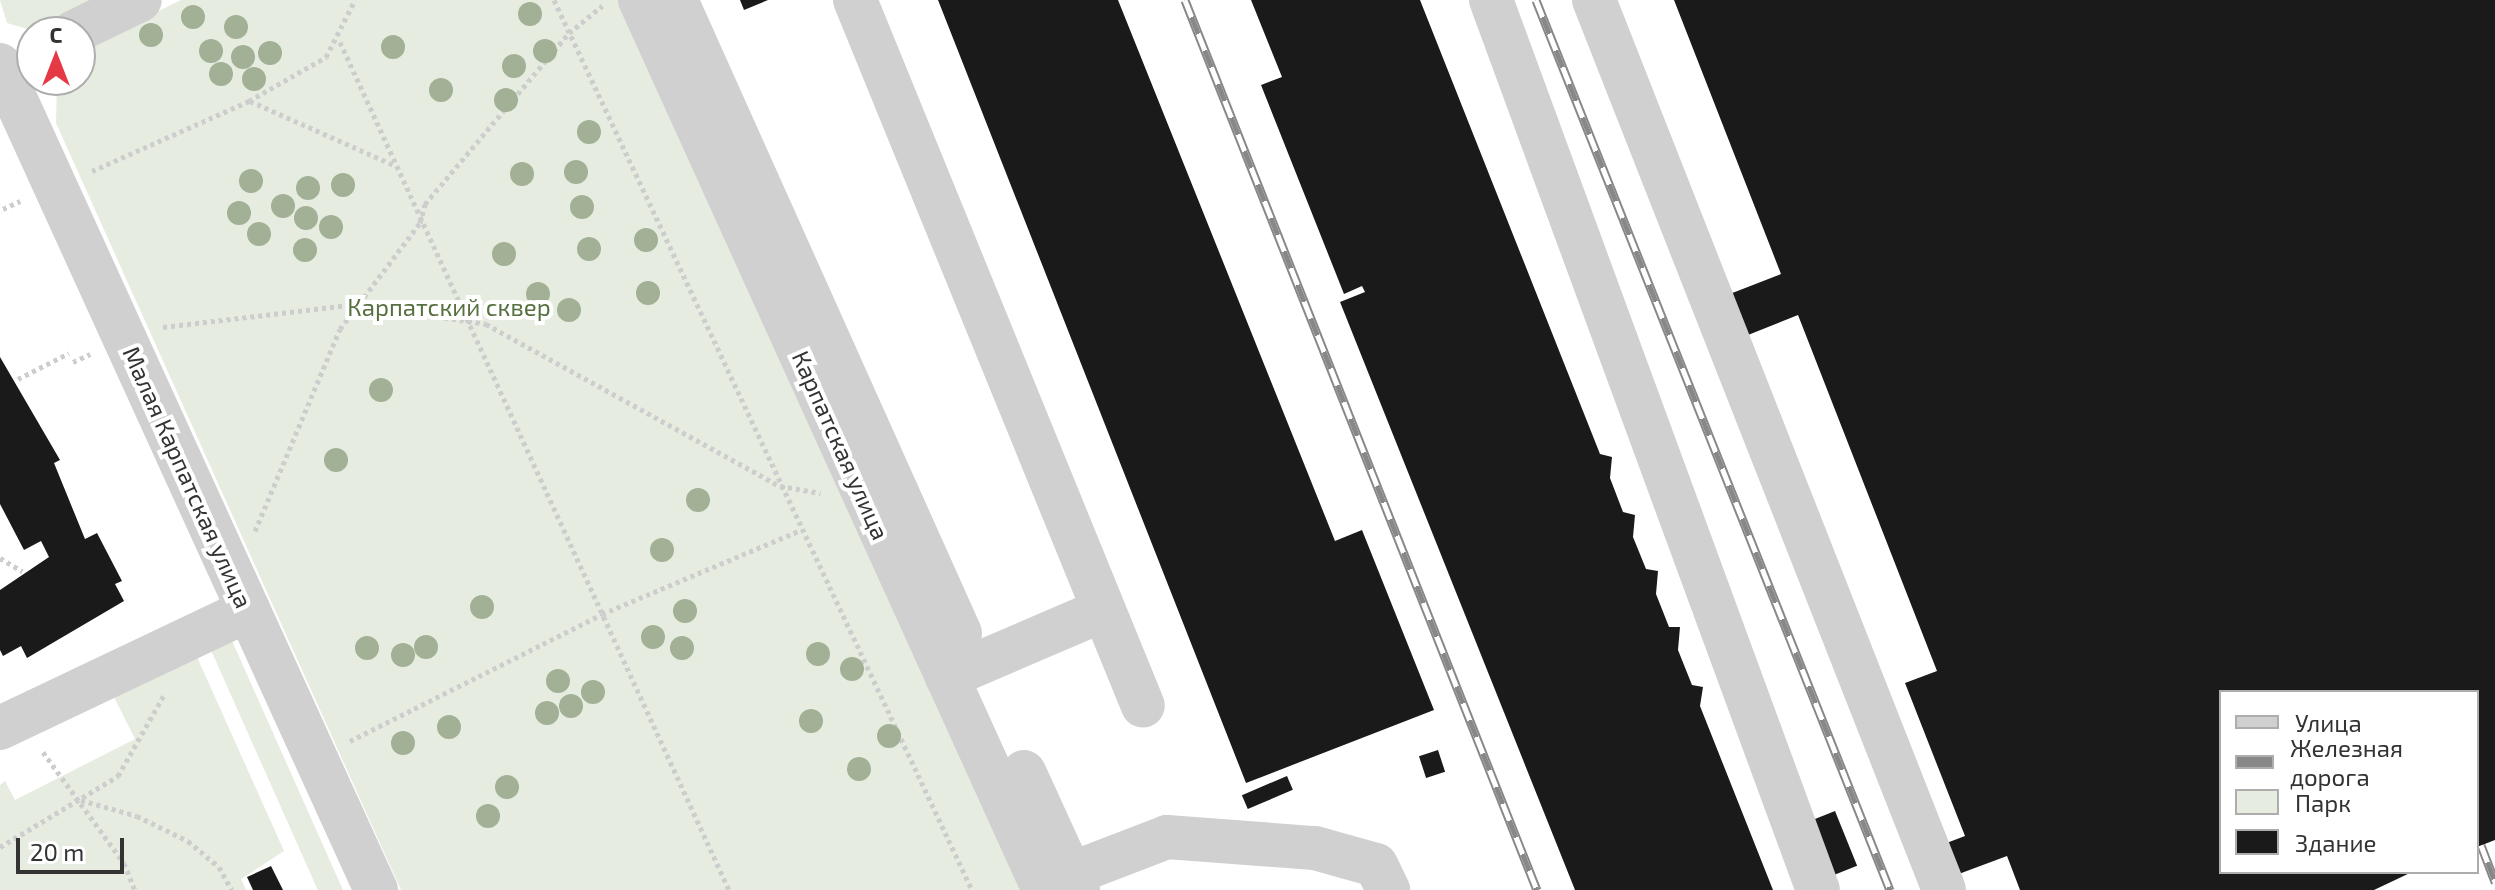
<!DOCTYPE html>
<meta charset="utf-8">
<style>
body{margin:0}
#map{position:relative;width:2495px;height:890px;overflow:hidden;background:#fff;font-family:"Exo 2",sans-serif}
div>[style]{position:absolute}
.green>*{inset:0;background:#e6ecdf;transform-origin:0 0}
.building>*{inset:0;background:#1a1a1a;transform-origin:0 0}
.path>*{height:5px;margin-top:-2.5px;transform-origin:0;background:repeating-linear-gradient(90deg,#cdcdcd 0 4px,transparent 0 8px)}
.minor>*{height:44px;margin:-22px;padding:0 22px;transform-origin:22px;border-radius:22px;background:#d0d0d0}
.rail>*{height:9px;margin-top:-4.5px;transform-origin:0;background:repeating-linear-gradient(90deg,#fff 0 18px,#888 0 36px);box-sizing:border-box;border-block:2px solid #888}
.trees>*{width:24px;height:24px;margin:-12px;border-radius:50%;background:#a2b095}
span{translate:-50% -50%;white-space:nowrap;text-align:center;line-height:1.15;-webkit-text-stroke:8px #fff;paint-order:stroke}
.park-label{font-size:24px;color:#56703f}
.street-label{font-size:24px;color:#333}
.legend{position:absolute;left:2219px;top:690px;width:260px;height:184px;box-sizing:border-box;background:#fff;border:2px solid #adadad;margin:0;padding:10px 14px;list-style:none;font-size:24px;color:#333}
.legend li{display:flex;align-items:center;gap:16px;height:40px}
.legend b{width:40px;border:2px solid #adadad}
.north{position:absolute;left:16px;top:16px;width:80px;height:80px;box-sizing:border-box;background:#fff;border:2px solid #adadad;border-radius:50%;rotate:0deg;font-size:22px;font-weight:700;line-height:32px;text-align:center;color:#333}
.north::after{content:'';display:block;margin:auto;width:28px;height:36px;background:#e63946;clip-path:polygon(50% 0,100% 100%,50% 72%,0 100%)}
.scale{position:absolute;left:16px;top:838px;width:108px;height:36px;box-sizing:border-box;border:4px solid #333;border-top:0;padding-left:10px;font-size:24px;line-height:28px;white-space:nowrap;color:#333;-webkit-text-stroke:6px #fff;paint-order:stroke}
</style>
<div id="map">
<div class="green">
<i style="clip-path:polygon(0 0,94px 0,31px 30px,7px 23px)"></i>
<i style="clip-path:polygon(181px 0,622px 0,1022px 890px,401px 890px,56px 123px,57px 80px,80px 80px,80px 50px)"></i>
<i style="left:229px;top:634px;width:281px;height:23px;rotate:66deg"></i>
<i style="clip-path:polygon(193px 648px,284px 851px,241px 879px,246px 890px,0 890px,0 785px,5px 781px,15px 800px,135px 739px,113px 695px)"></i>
</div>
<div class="building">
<i style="clip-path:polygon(740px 0,768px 0,744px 10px)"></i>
<i style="clip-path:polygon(938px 0,1118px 0,1335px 541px,1362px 530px,1434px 710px,1246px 783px)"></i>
<i style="clip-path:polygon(1251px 0,1420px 0,1600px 454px,1612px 457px,1610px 478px,1623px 512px,1635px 515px,1633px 537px,1646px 569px,1658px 571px,1656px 594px,1669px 627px,1680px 627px,1678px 650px,1692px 685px,1703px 687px,1700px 706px,1773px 890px,1575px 890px,1340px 302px,1365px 292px,1362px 286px,1344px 294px,1261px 85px,1282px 77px)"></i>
<i style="clip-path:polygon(1674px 0,2495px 0,2495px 840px,2477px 847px,2477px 692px,2221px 692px,2221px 872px,2412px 872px,2374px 890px,2020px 890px,2007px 856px,1948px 878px,1936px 847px,1965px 836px,1905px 683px,1937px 671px,1798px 315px,1738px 339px,1722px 297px,1781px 274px)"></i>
<i style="clip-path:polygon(0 357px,60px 460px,54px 463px,85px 539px,97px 533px,122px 581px,115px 584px,124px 601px,27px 658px,21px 646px,3px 656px,0 650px,0 590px,49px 557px,41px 541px,24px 550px,0 504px)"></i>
<i style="left:1438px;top:750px;width:23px;height:20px;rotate:72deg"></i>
<i style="left:1287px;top:776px;width:15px;height:49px;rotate:67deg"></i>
<i style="left:1835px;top:811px;width:59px;height:25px;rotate:68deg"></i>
<i style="clip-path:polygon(271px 866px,283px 890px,253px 890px,247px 877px)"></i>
</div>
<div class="path">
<i style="left:554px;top:0;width:983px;rotate:64.84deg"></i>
<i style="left:340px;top:42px;width:933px;rotate:65.36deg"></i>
<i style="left:250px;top:101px;width:158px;rotate:24deg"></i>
<i style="left:92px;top:171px;width:172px;rotate:-24deg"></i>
<i style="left:249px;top:101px;width:89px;rotate:-29.7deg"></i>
<i style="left:326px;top:57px;width:64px;rotate:-63deg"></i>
<i style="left:3px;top:209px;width:19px;rotate:-25deg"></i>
<i style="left:163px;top:327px;width:195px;rotate:-6.8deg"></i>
<i style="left:357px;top:304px;width:131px;rotate:8.8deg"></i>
<i style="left:486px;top:324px;width:336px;rotate:28.9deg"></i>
<i style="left:780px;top:486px;width:41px;rotate:9.9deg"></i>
<i style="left:73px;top:362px;width:19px;rotate:-25deg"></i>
<i style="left:18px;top:379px;width:57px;rotate:-27deg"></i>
<i style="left:255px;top:531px;width:219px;rotate:-67.2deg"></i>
<i style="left:340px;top:329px;width:133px;rotate:-53deg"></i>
<i style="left:420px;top:223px;width:20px;rotate:-75deg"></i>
<i style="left:425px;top:204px;width:224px;rotate:-49.9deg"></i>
<i style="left:569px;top:33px;width:43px;rotate:-39.3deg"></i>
<i style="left:0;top:558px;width:26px;rotate:31deg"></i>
<i style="left:350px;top:741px;width:282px;rotate:-26.7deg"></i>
<i style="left:602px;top:614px;width:216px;rotate:-22.9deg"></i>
<i style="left:43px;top:752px;width:137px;rotate:53.9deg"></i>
<i style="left:124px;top:863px;width:29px;rotate:68deg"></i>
<i style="left:81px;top:800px;width:58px;rotate:15.9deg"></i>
<i style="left:137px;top:816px;width:57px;rotate:26.1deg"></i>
<i style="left:188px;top:841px;width:40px;rotate:40deg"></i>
<i style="left:219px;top:867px;width:26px;rotate:61deg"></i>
<i style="left:0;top:847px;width:138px;rotate:-31deg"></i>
<i style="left:118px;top:776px;width:93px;rotate:-60.4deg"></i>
</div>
<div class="minor">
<i style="left:640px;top:0;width:977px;rotate:65.59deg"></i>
<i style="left:676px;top:0;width:694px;rotate:65.84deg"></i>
<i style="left:855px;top:0;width:762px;rotate:67.81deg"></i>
<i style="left:1491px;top:0;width:948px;rotate:69.83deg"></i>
<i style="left:1594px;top:0;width:956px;rotate:68.53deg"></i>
<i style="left:74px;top:32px;width:73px;rotate:-25.9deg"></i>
<i style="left:0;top:65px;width:907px;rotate:65.5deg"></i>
<i style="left:947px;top:677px;width:170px;rotate:-23.2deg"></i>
<i style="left:0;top:728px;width:275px;rotate:-25.4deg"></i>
<i style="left:1024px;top:772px;width:130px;rotate:65.4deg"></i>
<i style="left:1042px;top:885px;width:134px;rotate:-21deg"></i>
<i style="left:1167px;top:837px;width:148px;rotate:4.3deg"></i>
<i style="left:1315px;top:848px;width:63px;rotate:15.6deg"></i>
<i style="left:1376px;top:865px;width:28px;rotate:64deg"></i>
</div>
<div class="rail">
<i style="left:1185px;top:0;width:957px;rotate:68.42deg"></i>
<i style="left:1536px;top:0;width:958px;rotate:68.31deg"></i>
<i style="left:2481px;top:845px;width:40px;rotate:69deg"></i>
</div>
<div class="trees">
<i style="left:530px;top:14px"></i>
<i style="left:193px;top:17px"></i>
<i style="left:236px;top:27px"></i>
<i style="left:151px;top:35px"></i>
<i style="left:393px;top:47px"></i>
<i style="left:211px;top:51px"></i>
<i style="left:545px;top:51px"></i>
<i style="left:270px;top:53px"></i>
<i style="left:243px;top:57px"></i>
<i style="left:514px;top:66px"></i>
<i style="left:221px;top:74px"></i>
<i style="left:254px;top:79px"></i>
<i style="left:441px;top:90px"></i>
<i style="left:506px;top:100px"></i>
<i style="left:589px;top:132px"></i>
<i style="left:576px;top:172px"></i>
<i style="left:522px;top:174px"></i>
<i style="left:251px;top:181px"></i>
<i style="left:343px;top:185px"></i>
<i style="left:308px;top:188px"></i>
<i style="left:283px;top:206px"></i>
<i style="left:582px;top:207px"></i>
<i style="left:239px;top:213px"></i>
<i style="left:306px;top:218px"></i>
<i style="left:331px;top:227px"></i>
<i style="left:259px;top:234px"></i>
<i style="left:646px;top:240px"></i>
<i style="left:589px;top:249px"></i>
<i style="left:305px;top:250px"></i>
<i style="left:504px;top:254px"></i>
<i style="left:648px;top:293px"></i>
<i style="left:538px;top:294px"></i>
<i style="left:569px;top:310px"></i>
<i style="left:381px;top:390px"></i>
<i style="left:336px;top:460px"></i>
<i style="left:698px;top:500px"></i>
<i style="left:662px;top:550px"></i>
<i style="left:482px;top:607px"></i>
<i style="left:685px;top:611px"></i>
<i style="left:653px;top:637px"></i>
<i style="left:426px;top:647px"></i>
<i style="left:367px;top:648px"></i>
<i style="left:682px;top:648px"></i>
<i style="left:818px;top:654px"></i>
<i style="left:403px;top:655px"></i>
<i style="left:852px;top:669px"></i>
<i style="left:558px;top:681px"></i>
<i style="left:593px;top:692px"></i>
<i style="left:571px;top:706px"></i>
<i style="left:547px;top:713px"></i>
<i style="left:811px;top:721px"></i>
<i style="left:449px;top:727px"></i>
<i style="left:889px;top:736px"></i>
<i style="left:403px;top:743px"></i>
<i style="left:859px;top:769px"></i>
<i style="left:507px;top:787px"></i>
<i style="left:488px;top:816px"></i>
</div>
<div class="park-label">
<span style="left:449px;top:307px">Карпатский сквер</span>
</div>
<div class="street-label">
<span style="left:841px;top:445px;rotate:66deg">Карпатская улица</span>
<span style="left:188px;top:477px;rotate:66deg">Малая Карпатская улица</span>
</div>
<ul class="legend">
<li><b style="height:10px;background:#d0d0d0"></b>Улица</li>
<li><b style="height:10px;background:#888"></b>Железная дорога</li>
<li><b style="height:22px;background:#e6ecdf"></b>Парк</li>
<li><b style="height:22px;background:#1a1a1a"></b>Здание</li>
</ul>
<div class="north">С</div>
<div class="scale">20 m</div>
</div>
